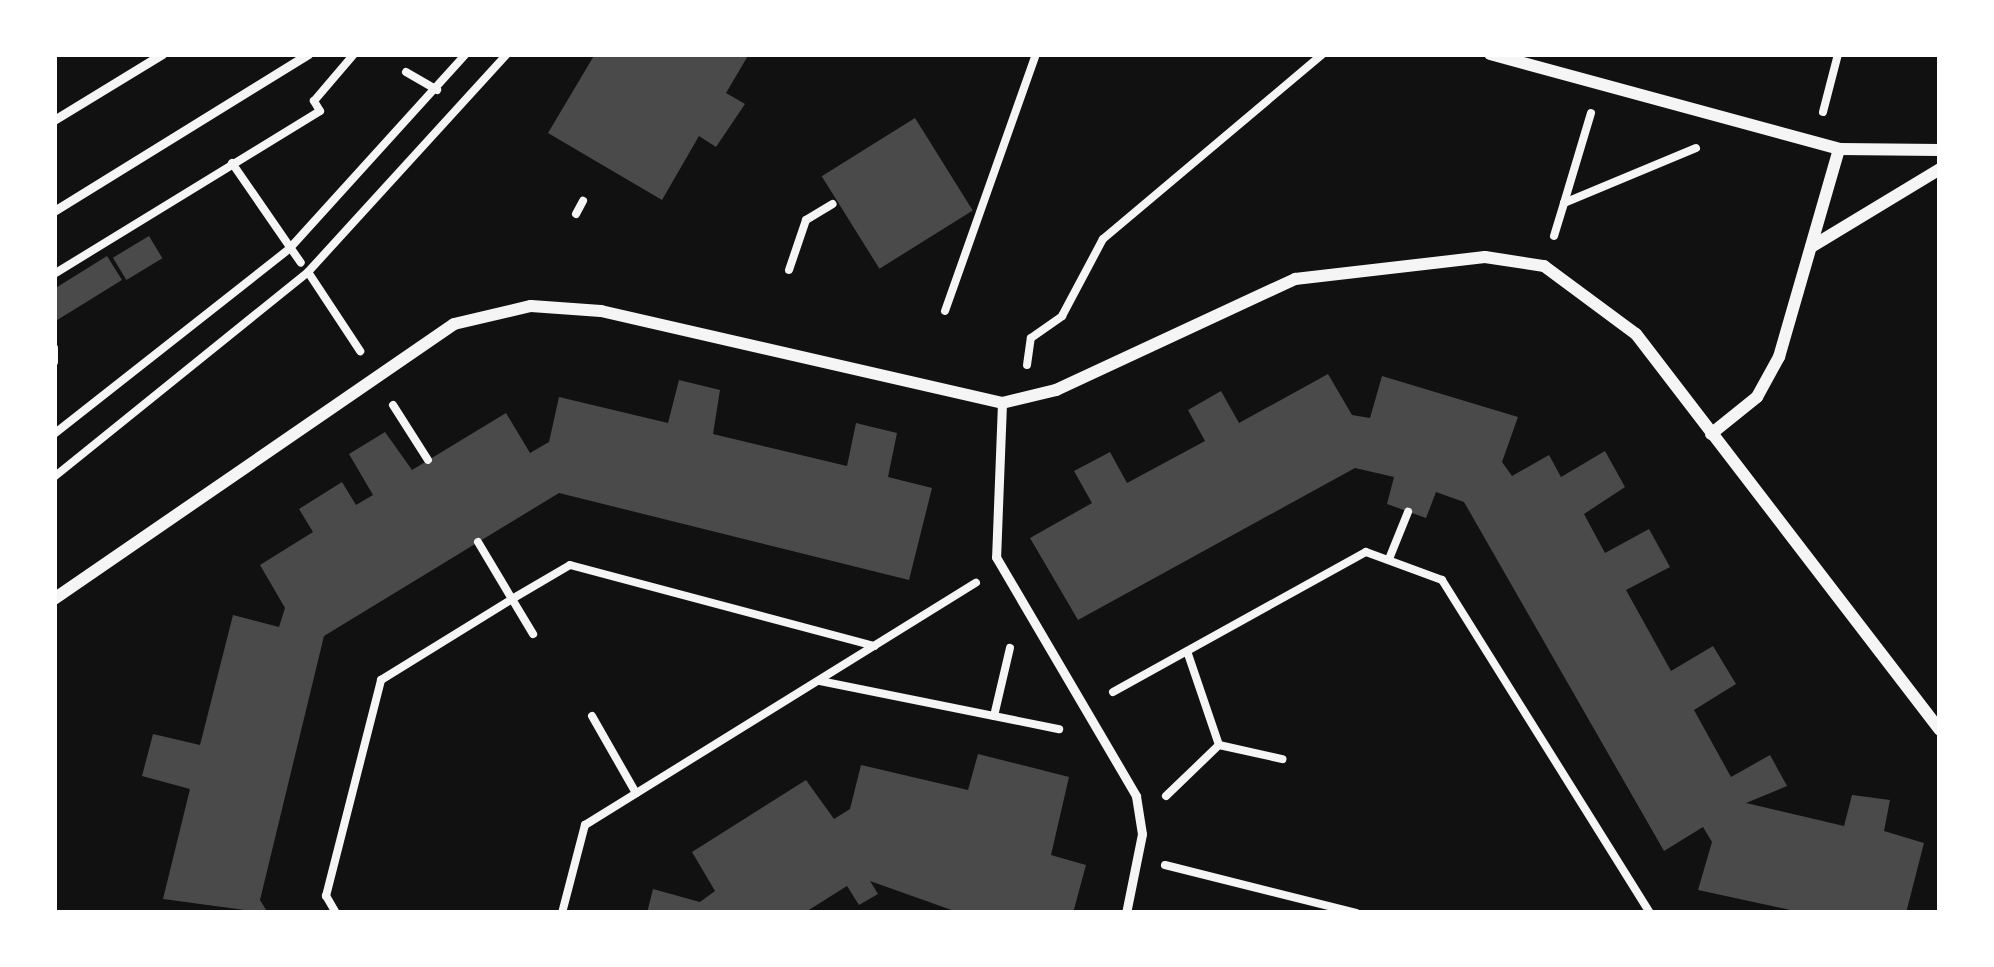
<!DOCTYPE html>
<style>
body{margin:0}
#map{position:relative;width:1994px;height:967px;overflow:hidden;background:#111;font-family:Inter,sans-serif}
div>[style]{position:absolute}
.building>*{inset:0;background:#4a4a4a;transform-origin:0 0}
.path>*{height:8px;margin:-4px;padding:0 4px;transform-origin:4px;border-radius:4px;background:#f5f5f5}
.service>*{height:9px;margin:-4.5px;padding:0 4.5px;transform-origin:4.5px;border-radius:4.5px;background:#f5f5f5}
.minor>*{height:12px;margin:-6px;padding:0 6px;transform-origin:6px;border-radius:6px;background:#f5f5f5}
span{translate:-50% -50%;white-space:nowrap;text-align:center;line-height:1.15;-webkit-text-stroke:10px #fff;paint-order:stroke}
.frame{position:absolute;inset:0;border:57px solid #fff;pointer-events:none}
</style>
<div id="map">
<div class="building">
<i style="clip-path:polygon(595px 54px,749px 54px,726px 93px,745px 104px,716px 147px,699px 136px,662px 200px,548px 133px)"></i>
<i style="left:915px;top:118px;width:109px;height:110px;rotate:58deg"></i>
<i style="left:149px;top:236px;width:26px;height:42px;rotate:59deg"></i>
<i style="clip-path:polygon(107px 256px,122px 280px,54px 322px,54px 289px)"></i>
<i style="clip-path:polygon(1328px 374px,1352px 415px,1370px 418px,1382px 376px,1518px 417px,1502px 462px,1512px 476px,1549px 455px,1561px 477px,1605px 451px,1625px 487px,1584px 514px,1605px 553px,1649px 529px,1670px 567px,1626px 590px,1671px 671px,1713px 646px,1736px 684px,1694px 710px,1731px 777px,1770px 755px,1787px 786px,1746px 803px,1844px 826px,1852px 795px,1890px 800px,1884px 831px,1924px 843px,1906px 913px,1804px 913px,1698px 890px,1712px 842px,1703px 827px,1664px 851px,1464px 502px,1436px 492px,1426px 518px,1387px 504px,1394px 477px,1355px 468px,1078px 620px,1030px 538px,1092px 503px,1074px 471px,1110px 452px,1127px 483px,1205px 441px,1188px 410px,1221px 391px,1239px 423px)"></i>
<i style="clip-path:polygon(679px 380px,720px 390px,713px 434px,847px 466px,856px 423px,897px 433px,888px 477px,932px 488px,909px 580px,559px 493px,324px 636px,260px 900px,268px 913px,163px 899px,190px 789px,142px 776px,153px 734px,200px 745px,233px 615px,279px 627px,285px 608px,260px 565px,313px 532px,299px 509px,342px 482px,356px 505px,373px 495px,349px 454px,385px 432px,412px 470px,506px 413px,530px 453px,549px 442px,559px 397px,668px 423px)"></i>
<i style="clip-path:polygon(978px 754px,1069px 777px,1051px 855px,1086px 865px,1073px 913px,960px 913px,870px 881px,878px 894px,859px 905px,847px 886px,804px 913px,647px 913px,653px 889px,700px 902px,715px 891px,692px 852px,806px 780px,834px 819px,850px 809px,861px 765px,968px 790px)"></i>
</div>
<div class="path">
<i style="left:406px;top:72px;width:36px;rotate:30deg"></i>
<i style="left:1823px;top:112px;width:60px;rotate:-75.5deg"></i>
<i style="left:1591px;top:113px;width:94px;rotate:106.7deg"></i>
<i style="left:1564px;top:203px;width:143px;rotate:-22.6deg"></i>
<i style="left:232px;top:163px;width:121px;rotate:55.4deg"></i>
<i style="left:576px;top:214px;width:15px;rotate:-62deg"></i>
<i style="left:1554px;top:236px;width:34px;rotate:-73deg"></i>
<i style="left:789px;top:270px;width:53px;rotate:-71.2deg"></i>
<i style="left:806px;top:220px;width:31px;rotate:-31deg"></i>
<i style="left:308px;top:272px;width:95px;rotate:56.6deg"></i>
<i style="left:54px;top:274px;width:312px;rotate:-31.5deg"></i>
<i style="left:320px;top:111px;width:12px;rotate:-121deg"></i>
<i style="left:314px;top:101px;width:62px;rotate:-49.6deg"></i>
<i style="left:945px;top:311px;width:273px;rotate:-70.5deg"></i>
<i style="left:54px;top:348px;width:14px;rotate:90deg"></i>
<i style="left:1027px;top:365px;width:27px;rotate:-82deg"></i>
<i style="left:1031px;top:338px;width:38px;rotate:-35deg"></i>
<i style="left:1062px;top:316px;width:87px;rotate:-62deg"></i>
<i style="left:1103px;top:239px;width:287px;rotate:-40.1deg"></i>
<i style="left:393px;top:405px;width:65px;rotate:57.5deg"></i>
<i style="left:54px;top:434px;width:300px;rotate:-38.2deg"></i>
<i style="left:290px;top:248px;width:262px;rotate:-47.8deg"></i>
<i style="left:54px;top:477px;width:326px;rotate:-38.9deg"></i>
<i style="left:308px;top:272px;width:295px;rotate:-47.6deg"></i>
<i style="left:478px;top:542px;width:66px;rotate:59.2deg"></i>
<i style="left:512px;top:599px;width:67px;rotate:-30.4deg"></i>
<i style="left:570px;top:565px;width:315px;rotate:14.9deg"></i>
<i style="left:1389px;top:559px;width:51px;rotate:-68deg"></i>
<i style="left:820px;top:681px;width:244px;rotate:11.4deg"></i>
<i style="left:1113px;top:692px;width:289px;rotate:-29deg"></i>
<i style="left:1366px;top:552px;width:81px;rotate:20.2deg"></i>
<i style="left:1442px;top:580px;width:393px;rotate:58deg"></i>
<i style="left:592px;top:716px;width:89px;rotate:60.3deg"></i>
<i style="left:994px;top:716px;width:70px;rotate:-76.8deg"></i>
<i style="left:1219px;top:745px;width:65px;rotate:12.5deg"></i>
<i style="left:1166px;top:796px;width:74px;rotate:-43.9deg"></i>
<i style="left:1219px;top:745px;width:99px;rotate:-108.8deg"></i>
<i style="left:1165px;top:865px;width:197px;rotate:14.1deg"></i>
<i style="left:336px;top:913px;width:20px;rotate:-120deg"></i>
<i style="left:326px;top:896px;width:223px;rotate:-75.7deg"></i>
<i style="left:381px;top:680px;width:154px;rotate:-31.7deg"></i>
<i style="left:512px;top:599px;width:41px;rotate:59deg"></i>
<i style="left:562px;top:913px;width:91px;rotate:-75.4deg"></i>
<i style="left:585px;top:825px;width:460px;rotate:-31.8deg"></i>
</div>
<div class="service">
<i style="left:54px;top:120px;width:127px;rotate:-31.4deg"></i>
<i style="left:54px;top:211px;width:299px;rotate:-31.7deg"></i>
<i style="left:1002px;top:403px;width:154px;rotate:92.2deg"></i>
<i style="left:996px;top:557px;width:277px;rotate:59.6deg"></i>
<i style="left:1136px;top:796px;width:38px;rotate:81deg"></i>
<i style="left:1142px;top:834px;width:81px;rotate:101.4deg"></i>
</div>
<div class="minor">
<i style="left:1490px;top:54px;width:362px;rotate:15.2deg"></i>
<i style="left:1839px;top:149px;width:101px;rotate:0.6deg"></i>
<i style="left:1811px;top:247px;width:151px;rotate:-31.2deg"></i>
<i style="left:1711px;top:434px;width:59px;rotate:-38.8deg"></i>
<i style="left:1757px;top:397px;width:46px;rotate:-61.2deg"></i>
<i style="left:1779px;top:357px;width:216px;rotate:-73.9deg"></i>
<i style="left:54px;top:599px;width:485px;rotate:-34.5deg"></i>
<i style="left:454px;top:324px;width:79px;rotate:-13.2deg"></i>
<i style="left:531px;top:306px;width:70px;rotate:4.1deg"></i>
<i style="left:601px;top:311px;width:411px;rotate:12.9deg"></i>
<i style="left:1002px;top:403px;width:56px;rotate:-13.5deg"></i>
<i style="left:1056px;top:390px;width:264px;rotate:-24.9deg"></i>
<i style="left:1295px;top:279px;width:191px;rotate:-6.6deg"></i>
<i style="left:1485px;top:257px;width:60px;rotate:8.7deg"></i>
<i style="left:1544px;top:266px;width:114px;rotate:36.5deg"></i>
<i style="left:1636px;top:334px;width:499px;rotate:52.5deg"></i>
</div>
<div class="frame"></div>
</div>
